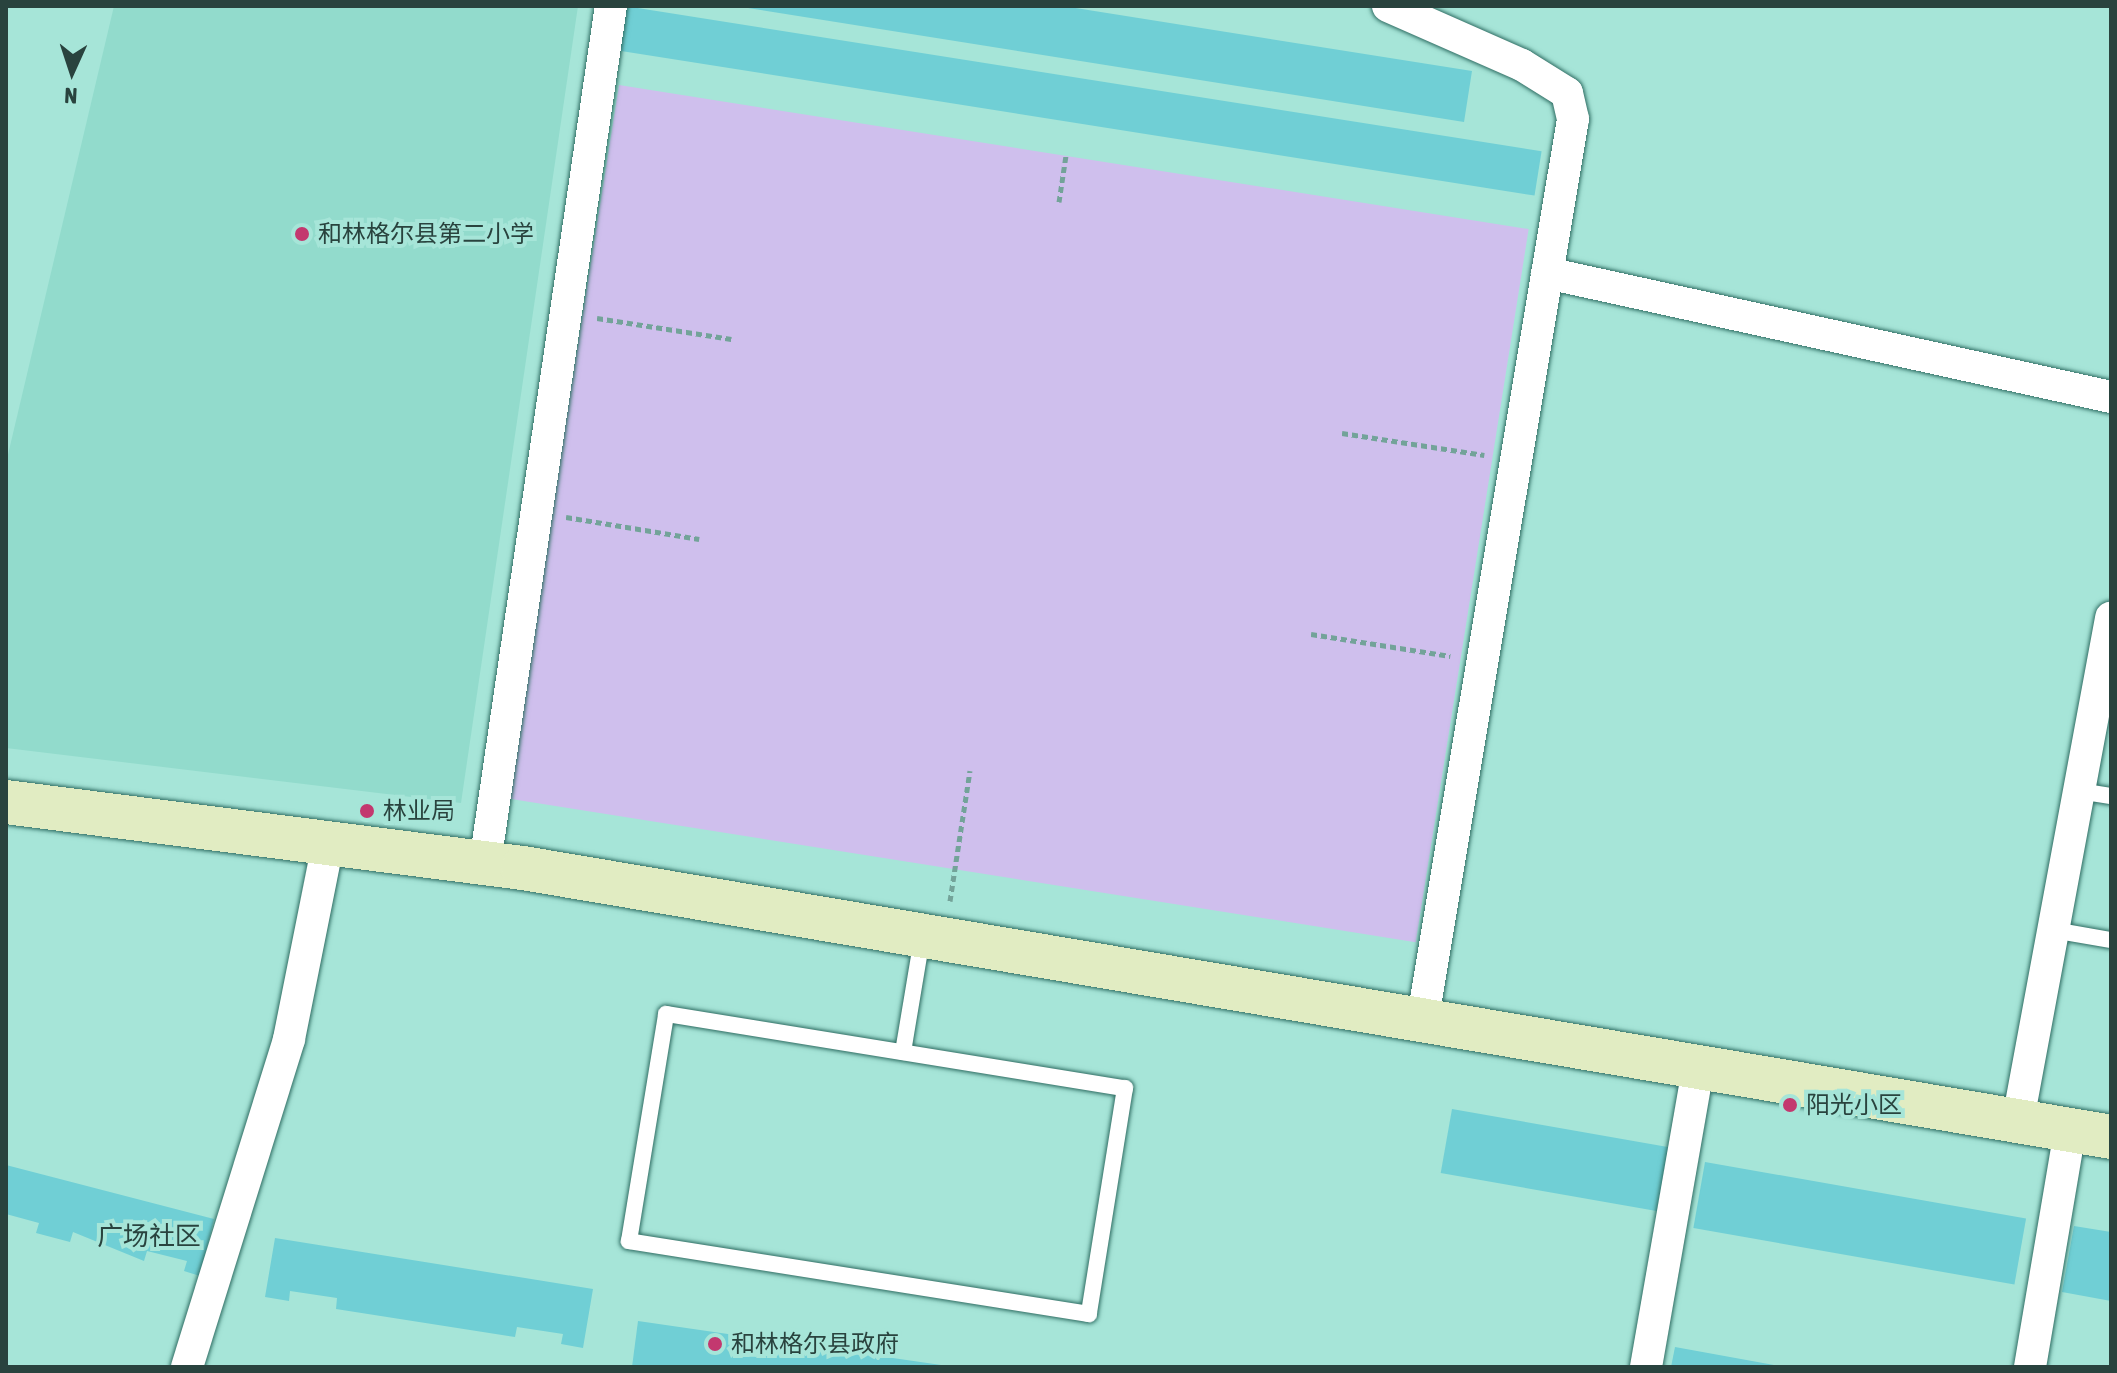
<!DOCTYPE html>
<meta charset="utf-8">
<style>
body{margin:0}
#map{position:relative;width:2117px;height:1373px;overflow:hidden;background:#a6e5d8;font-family:"Asap Condensed","Noto Sans SC",sans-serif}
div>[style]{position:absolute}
.built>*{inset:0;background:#92dbcc}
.green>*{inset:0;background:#cfbfed;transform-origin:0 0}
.building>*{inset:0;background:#70cfd5;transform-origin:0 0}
.path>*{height:5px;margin-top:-2.5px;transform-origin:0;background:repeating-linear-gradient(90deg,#73a399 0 6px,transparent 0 10px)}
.roads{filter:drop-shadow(0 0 2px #2f6d63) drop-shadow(0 0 2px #2f6d63)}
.service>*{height:16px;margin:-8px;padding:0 8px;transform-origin:8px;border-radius:8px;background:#fff}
.minor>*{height:32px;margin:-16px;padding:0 16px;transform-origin:16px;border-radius:16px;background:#fff}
.primary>*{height:44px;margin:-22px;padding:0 22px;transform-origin:22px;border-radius:22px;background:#e1ecc2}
.dots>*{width:22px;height:22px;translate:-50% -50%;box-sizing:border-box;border:4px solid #a6e5d8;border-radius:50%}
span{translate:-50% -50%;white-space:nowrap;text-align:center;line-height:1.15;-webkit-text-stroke:8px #a6e5d8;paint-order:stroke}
.poi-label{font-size:24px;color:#29433e}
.left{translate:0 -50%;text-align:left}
.neighbourhood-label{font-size:26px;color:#29433e}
.frame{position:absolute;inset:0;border:8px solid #29433e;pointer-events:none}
.north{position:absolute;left:32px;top:32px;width:80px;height:80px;-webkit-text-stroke:6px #a6e5d8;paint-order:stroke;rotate:183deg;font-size:22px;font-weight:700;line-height:32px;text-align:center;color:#29433e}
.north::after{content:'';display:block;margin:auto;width:28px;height:36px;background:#29433e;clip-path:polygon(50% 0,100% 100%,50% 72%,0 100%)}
</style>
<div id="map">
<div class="built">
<i style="clip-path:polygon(114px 6px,578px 6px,461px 803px,6px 748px,6px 463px)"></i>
</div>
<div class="green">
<i style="left:619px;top:85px;width:921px;height:722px;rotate:9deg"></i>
</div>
<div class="building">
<i style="left:625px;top:6px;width:928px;height:45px;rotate:9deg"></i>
<i style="clip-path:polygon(1063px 6px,1472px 71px,1464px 122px,748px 8px)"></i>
<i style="left:1452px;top:1109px;width:232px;height:65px;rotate:10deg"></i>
<i style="left:1705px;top:1162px;width:326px;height:67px;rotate:10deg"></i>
<i style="clip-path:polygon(6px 1165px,214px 1219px,200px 1276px,184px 1271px,187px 1261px,147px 1251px,144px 1261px,73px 1232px,70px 1242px,36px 1233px,39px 1223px,6px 1214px)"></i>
<i style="clip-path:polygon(2074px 1226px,2111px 1232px,2111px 1301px,2062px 1292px)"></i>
<i style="clip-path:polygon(275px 1238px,593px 1289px,583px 1348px,561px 1344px,563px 1334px,517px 1327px,515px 1337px,336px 1309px,337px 1298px,290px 1291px,289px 1301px,265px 1297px)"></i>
<i style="clip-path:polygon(638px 1321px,941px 1365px,941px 1367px,632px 1367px)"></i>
<i style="clip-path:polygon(1675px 1347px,1774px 1365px,1774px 1367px,1671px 1367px)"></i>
</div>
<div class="path">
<i style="left:1059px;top:202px;width:48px;rotate:-81.5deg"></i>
<i style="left:597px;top:318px;width:136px;rotate:8.9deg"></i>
<i style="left:1342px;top:433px;width:144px;rotate:8.8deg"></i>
<i style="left:566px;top:517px;width:135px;rotate:9.4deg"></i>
<i style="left:1311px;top:634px;width:141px;rotate:9deg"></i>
<i style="left:950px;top:901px;width:132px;rotate:-81.3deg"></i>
</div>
<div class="roads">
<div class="service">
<i style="left:2079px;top:791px;width:32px;rotate:9deg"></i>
<i style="left:2053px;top:930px;width:59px;rotate:9.8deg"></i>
<i style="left:666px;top:1014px;width:465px;rotate:9.2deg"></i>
<i style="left:1125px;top:1088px;width:229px;rotate:99.1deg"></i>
<i style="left:1089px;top:1314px;width:466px;rotate:-171deg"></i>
<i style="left:629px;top:1241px;width:230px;rotate:-80.7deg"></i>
<i style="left:903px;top:1052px;width:115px;rotate:-80.5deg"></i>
</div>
<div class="minor">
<i style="left:1388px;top:6px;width:146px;rotate:23.8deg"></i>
<i style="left:1522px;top:65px;width:53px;rotate:31.9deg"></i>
<i style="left:1567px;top:93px;width:27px;rotate:77deg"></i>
<i style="left:1573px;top:119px;width:910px;rotate:99.48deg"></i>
<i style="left:1547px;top:273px;width:577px;rotate:12.4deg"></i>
<i style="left:485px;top:863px;width:866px;rotate:-81.64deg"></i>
<i style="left:2018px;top:1120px;width:511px;rotate:-79.5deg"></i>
<i style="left:187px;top:1367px;width:343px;rotate:-72.7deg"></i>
<i style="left:289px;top:1039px;width:200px;rotate:-78.7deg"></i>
<i style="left:1646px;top:1367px;width:310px;rotate:-80.1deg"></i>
<i style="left:2030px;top:1367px;width:240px;rotate:-80.4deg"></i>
</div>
<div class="primary">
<i style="left:6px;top:802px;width:521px;rotate:7.28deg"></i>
<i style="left:523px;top:868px;width:1611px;rotate:9.61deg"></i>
</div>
</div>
<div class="dots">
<i style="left:302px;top:234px;background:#c3386f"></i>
<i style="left:367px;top:811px;background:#c3386f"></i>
<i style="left:1790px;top:1105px;background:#c3386f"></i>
<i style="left:715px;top:1344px;background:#c3386f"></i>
</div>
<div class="poi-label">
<span class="left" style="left:318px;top:234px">和林格尔县第二小学</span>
<span class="left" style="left:383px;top:811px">林业局</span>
<span class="left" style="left:1806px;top:1105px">阳光小区</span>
<span class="left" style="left:731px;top:1344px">和林格尔县政府</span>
</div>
<div class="neighbourhood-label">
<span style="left:149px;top:1237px">广场社区</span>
</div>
<div class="frame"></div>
<div class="north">N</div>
</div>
